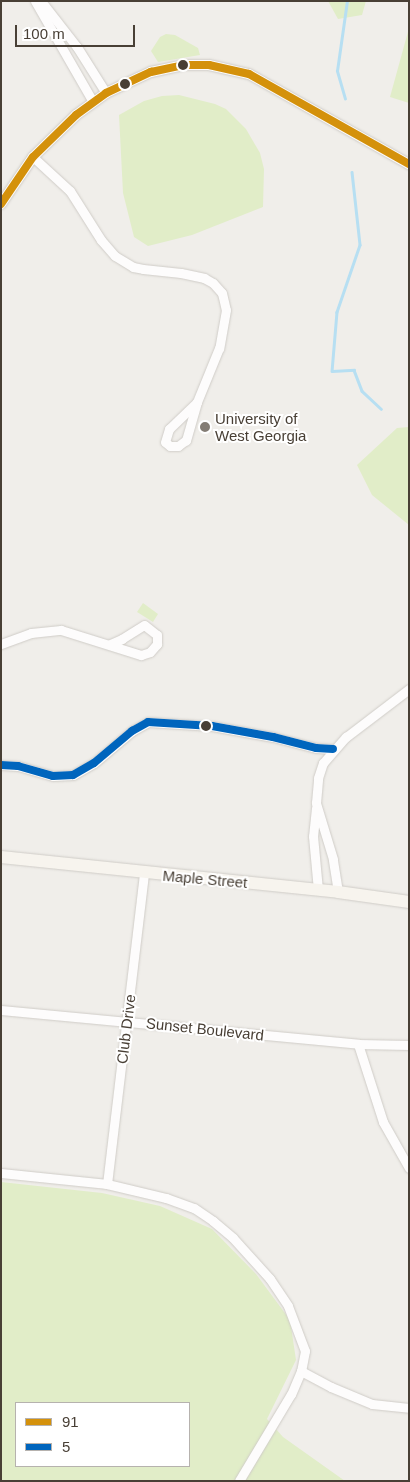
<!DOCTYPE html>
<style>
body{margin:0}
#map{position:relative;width:410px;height:1482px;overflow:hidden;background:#f0eeea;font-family:Arial,sans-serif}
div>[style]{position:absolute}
.green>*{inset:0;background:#e1edc8}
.stream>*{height:2.5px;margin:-1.25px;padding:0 1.25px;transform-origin:1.25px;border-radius:1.25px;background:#b7dff2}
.roads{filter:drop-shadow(0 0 1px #cfccc7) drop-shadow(0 0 1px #cfccc7)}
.minor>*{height:9px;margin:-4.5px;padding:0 4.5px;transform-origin:4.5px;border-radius:4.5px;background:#fdfcfc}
.tertiary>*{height:10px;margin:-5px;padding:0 5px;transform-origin:5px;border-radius:5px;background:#fdfcfc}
.secondary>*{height:12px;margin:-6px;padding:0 6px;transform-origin:6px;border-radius:6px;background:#f7f4ee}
.bus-1>*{height:8px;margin:-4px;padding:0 4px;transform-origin:4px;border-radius:4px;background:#d4910b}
.bus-2>*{height:8px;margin:-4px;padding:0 4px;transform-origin:4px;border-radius:4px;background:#0065bd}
.dots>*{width:14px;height:14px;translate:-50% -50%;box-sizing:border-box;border:2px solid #fff;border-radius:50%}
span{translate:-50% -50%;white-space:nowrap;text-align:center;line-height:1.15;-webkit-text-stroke:4px #fff;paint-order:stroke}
.poi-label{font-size:15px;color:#483f35}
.left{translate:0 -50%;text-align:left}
.street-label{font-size:15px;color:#483f35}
.frame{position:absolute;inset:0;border:2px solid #483f35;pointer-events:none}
.legend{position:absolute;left:15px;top:1402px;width:175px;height:65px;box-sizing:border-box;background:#fff;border:1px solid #b6b2ae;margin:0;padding:6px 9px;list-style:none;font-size:15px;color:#483f35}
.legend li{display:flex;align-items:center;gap:10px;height:25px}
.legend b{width:25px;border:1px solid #b6b2ae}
.scale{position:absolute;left:15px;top:25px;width:120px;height:22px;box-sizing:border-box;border:2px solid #483f35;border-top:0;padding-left:6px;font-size:15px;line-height:18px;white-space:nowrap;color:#483f35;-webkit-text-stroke:4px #fff;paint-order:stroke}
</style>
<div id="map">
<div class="green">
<i style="clip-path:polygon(328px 1px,366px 1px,362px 15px,338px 19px)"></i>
<i style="clip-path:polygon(409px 28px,409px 103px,390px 97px)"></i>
<i style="clip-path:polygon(166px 34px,175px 35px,198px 48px,200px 55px,158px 62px,151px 51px,160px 37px)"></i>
<i style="clip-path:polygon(179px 95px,215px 104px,226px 109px,246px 129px,260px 153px,264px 169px,263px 207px,192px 235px,148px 246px,134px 237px,123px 193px,119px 115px,144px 101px,162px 96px)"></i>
<i style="clip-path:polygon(409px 427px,409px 525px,372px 495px,357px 465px,397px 428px)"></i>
<i style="clip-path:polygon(143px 603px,158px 614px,153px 622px,137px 612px)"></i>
<i style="clip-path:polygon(evenodd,1px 1182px,102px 1193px,160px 1206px,212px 1229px,256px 1274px,290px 1320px,296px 1360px,267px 1419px,283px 1437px,345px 1481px,1px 1481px,1px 1182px,16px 1403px,189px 1403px,189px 1466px,16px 1466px,16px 1403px)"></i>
</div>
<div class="stream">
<i style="left:345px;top:99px;width:29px;rotate:-106deg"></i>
<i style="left:337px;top:71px;width:71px;rotate:-81.9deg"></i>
<i style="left:352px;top:172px;width:73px;rotate:83.7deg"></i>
<i style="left:360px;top:245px;width:71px;rotate:108.9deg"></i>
<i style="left:337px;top:312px;width:59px;rotate:94.8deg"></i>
<i style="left:332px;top:371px;width:22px;rotate:-3deg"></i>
<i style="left:354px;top:370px;width:22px;rotate:69deg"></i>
<i style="left:362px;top:391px;width:26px;rotate:43deg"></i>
</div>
<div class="roads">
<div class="minor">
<i style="left:35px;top:1px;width:116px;rotate:60.1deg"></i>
<i style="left:41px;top:1px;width:58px;rotate:52deg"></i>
<i style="left:77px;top:47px;width:54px;rotate:57.8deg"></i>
<i style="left:33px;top:157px;width:50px;rotate:42.6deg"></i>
<i style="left:70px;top:191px;width:58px;rotate:57.7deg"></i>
<i style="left:101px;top:240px;width:21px;rotate:49deg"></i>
<i style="left:115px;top:256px;width:21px;rotate:31deg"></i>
<i style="left:133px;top:267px;width:10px;rotate:11deg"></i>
<i style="left:143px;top:269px;width:38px;rotate:6deg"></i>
<i style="left:181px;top:273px;width:24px;rotate:12deg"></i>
<i style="left:204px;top:278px;width:10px;rotate:29deg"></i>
<i style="left:213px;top:283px;width:13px;rotate:48deg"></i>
<i style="left:222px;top:293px;width:17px;rotate:77deg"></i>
<i style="left:226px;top:310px;width:39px;rotate:100deg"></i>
<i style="left:219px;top:348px;width:58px;rotate:112.2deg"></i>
<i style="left:197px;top:402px;width:40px;rotate:106deg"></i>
<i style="left:186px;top:440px;width:10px;rotate:143deg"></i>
<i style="left:178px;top:446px;width:8px;rotate:180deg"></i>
<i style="left:170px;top:446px;width:6px;rotate:-141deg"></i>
<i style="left:165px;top:442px;width:14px;rotate:-73deg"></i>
<i style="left:169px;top:429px;width:39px;rotate:-44deg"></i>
<i style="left:1px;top:644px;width:32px;rotate:-20deg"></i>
<i style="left:31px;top:633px;width:30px;rotate:-6deg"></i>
<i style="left:61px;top:630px;width:84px;rotate:17.4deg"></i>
<i style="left:141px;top:655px;width:9px;rotate:-18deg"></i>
<i style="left:150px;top:652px;width:11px;rotate:-49deg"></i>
<i style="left:157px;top:644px;width:9px;rotate:-90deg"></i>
<i style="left:157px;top:635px;width:16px;rotate:-142deg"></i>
<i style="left:144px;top:625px;width:26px;rotate:148deg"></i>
<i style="left:122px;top:639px;width:13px;rotate:157deg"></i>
<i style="left:1px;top:765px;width:17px;rotate:3deg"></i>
<i style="left:18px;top:766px;width:36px;rotate:16deg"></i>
<i style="left:53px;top:776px;width:20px;rotate:-3deg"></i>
<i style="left:73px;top:775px;width:24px;rotate:-30deg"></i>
<i style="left:94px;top:763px;width:50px;rotate:-40.1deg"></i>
<i style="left:132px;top:731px;width:18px;rotate:-29deg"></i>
<i style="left:148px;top:722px;width:64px;rotate:3.6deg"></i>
<i style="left:212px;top:726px;width:62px;rotate:10.2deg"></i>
<i style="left:273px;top:737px;width:44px;rotate:14.3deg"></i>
<i style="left:316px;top:748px;width:17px;rotate:3deg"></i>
<i style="left:316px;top:808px;width:28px;rotate:96deg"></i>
<i style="left:313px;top:836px;width:54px;rotate:84.7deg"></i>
<i style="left:338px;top:892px;width:33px;rotate:-99deg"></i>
<i style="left:333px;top:859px;width:59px;rotate:-106.9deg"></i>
<i style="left:316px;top:803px;width:25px;rotate:-85deg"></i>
<i style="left:318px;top:778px;width:16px;rotate:-72deg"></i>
<i style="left:323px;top:763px;width:35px;rotate:-49deg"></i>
<i style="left:346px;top:737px;width:79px;rotate:-37.3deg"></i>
<i style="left:1px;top:1010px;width:359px;rotate:5.4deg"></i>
<i style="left:358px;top:1044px;width:51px;rotate:1.1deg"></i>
<i style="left:358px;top:1044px;width:82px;rotate:72.2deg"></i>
<i style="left:383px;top:1122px;width:53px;rotate:60.5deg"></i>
<i style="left:1px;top:1173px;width:107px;rotate:5.9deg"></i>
<i style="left:107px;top:1184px;width:61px;rotate:13.3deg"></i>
<i style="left:166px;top:1198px;width:30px;rotate:20deg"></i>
<i style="left:194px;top:1208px;width:23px;rotate:34deg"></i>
<i style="left:213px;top:1221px;width:26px;rotate:40deg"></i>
<i style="left:233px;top:1238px;width:55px;rotate:47.9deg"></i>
<i style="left:270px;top:1279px;width:32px;rotate:56deg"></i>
<i style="left:288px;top:1306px;width:48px;rotate:69.3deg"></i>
<i style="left:305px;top:1351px;width:20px;rotate:101deg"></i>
<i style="left:301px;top:1371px;width:25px;rotate:113deg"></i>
<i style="left:291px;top:1394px;width:101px;rotate:120.9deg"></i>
<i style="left:107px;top:1184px;width:313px;rotate:-83.2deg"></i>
<i style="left:301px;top:1371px;width:34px;rotate:28deg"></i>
<i style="left:331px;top:1387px;width:44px;rotate:22.5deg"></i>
<i style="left:372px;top:1404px;width:37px;rotate:6deg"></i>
</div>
<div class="tertiary">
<i style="left:1px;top:204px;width:57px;rotate:-55.8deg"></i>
<i style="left:33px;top:157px;width:60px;rotate:-44.3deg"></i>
<i style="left:76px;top:115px;width:37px;rotate:-36deg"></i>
<i style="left:106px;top:93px;width:21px;rotate:-25deg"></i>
<i style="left:125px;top:84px;width:29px;rotate:-25deg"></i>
<i style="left:151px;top:72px;width:33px;rotate:-12deg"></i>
<i style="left:183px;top:65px;width:26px"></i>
<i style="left:209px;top:65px;width:41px;rotate:12.7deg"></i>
<i style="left:249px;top:74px;width:184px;rotate:29.4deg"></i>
</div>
<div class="secondary">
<i style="left:1px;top:857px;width:339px;rotate:5.9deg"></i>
<i style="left:338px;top:892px;width:72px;rotate:8deg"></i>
</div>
</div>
<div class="bus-1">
<i style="left:1px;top:204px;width:57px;rotate:-55.8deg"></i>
<i style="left:33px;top:157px;width:60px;rotate:-44.3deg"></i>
<i style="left:76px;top:115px;width:37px;rotate:-36deg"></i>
<i style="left:106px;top:93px;width:21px;rotate:-25deg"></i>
<i style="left:125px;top:84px;width:29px;rotate:-25deg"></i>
<i style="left:151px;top:72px;width:33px;rotate:-12deg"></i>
<i style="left:183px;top:65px;width:26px"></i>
<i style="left:209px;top:65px;width:41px;rotate:12.7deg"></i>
<i style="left:249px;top:74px;width:184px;rotate:29.4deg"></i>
</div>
<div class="bus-2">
<i style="left:1px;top:765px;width:17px;rotate:3deg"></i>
<i style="left:18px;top:766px;width:36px;rotate:16deg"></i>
<i style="left:53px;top:776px;width:20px;rotate:-3deg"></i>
<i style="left:73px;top:775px;width:24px;rotate:-30deg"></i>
<i style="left:94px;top:763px;width:50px;rotate:-40.1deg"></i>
<i style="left:132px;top:731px;width:18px;rotate:-29deg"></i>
<i style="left:148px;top:722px;width:64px;rotate:3.6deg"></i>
<i style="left:212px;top:726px;width:62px;rotate:10.2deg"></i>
<i style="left:273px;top:737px;width:44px;rotate:14.3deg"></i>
<i style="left:316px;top:748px;width:17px;rotate:3deg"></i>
</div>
<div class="dots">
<i style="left:183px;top:65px;background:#483f35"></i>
<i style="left:125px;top:84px;background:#483f35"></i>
<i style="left:205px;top:427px;background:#837c74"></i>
<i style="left:206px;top:726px;background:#483f35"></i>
</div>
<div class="poi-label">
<span class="left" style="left:215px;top:427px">University of<br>West Georgia</span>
</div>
<div class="street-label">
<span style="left:205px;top:879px;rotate:5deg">Maple Street</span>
<span style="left:126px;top:1029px;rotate:-83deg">Club Drive</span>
<span style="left:205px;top:1029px;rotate:6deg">Sunset Boulevard</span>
</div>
<div class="frame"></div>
<ul class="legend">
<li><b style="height:6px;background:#d4910b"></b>91</li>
<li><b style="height:6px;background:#0065bd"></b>5</li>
</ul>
<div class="scale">100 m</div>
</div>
